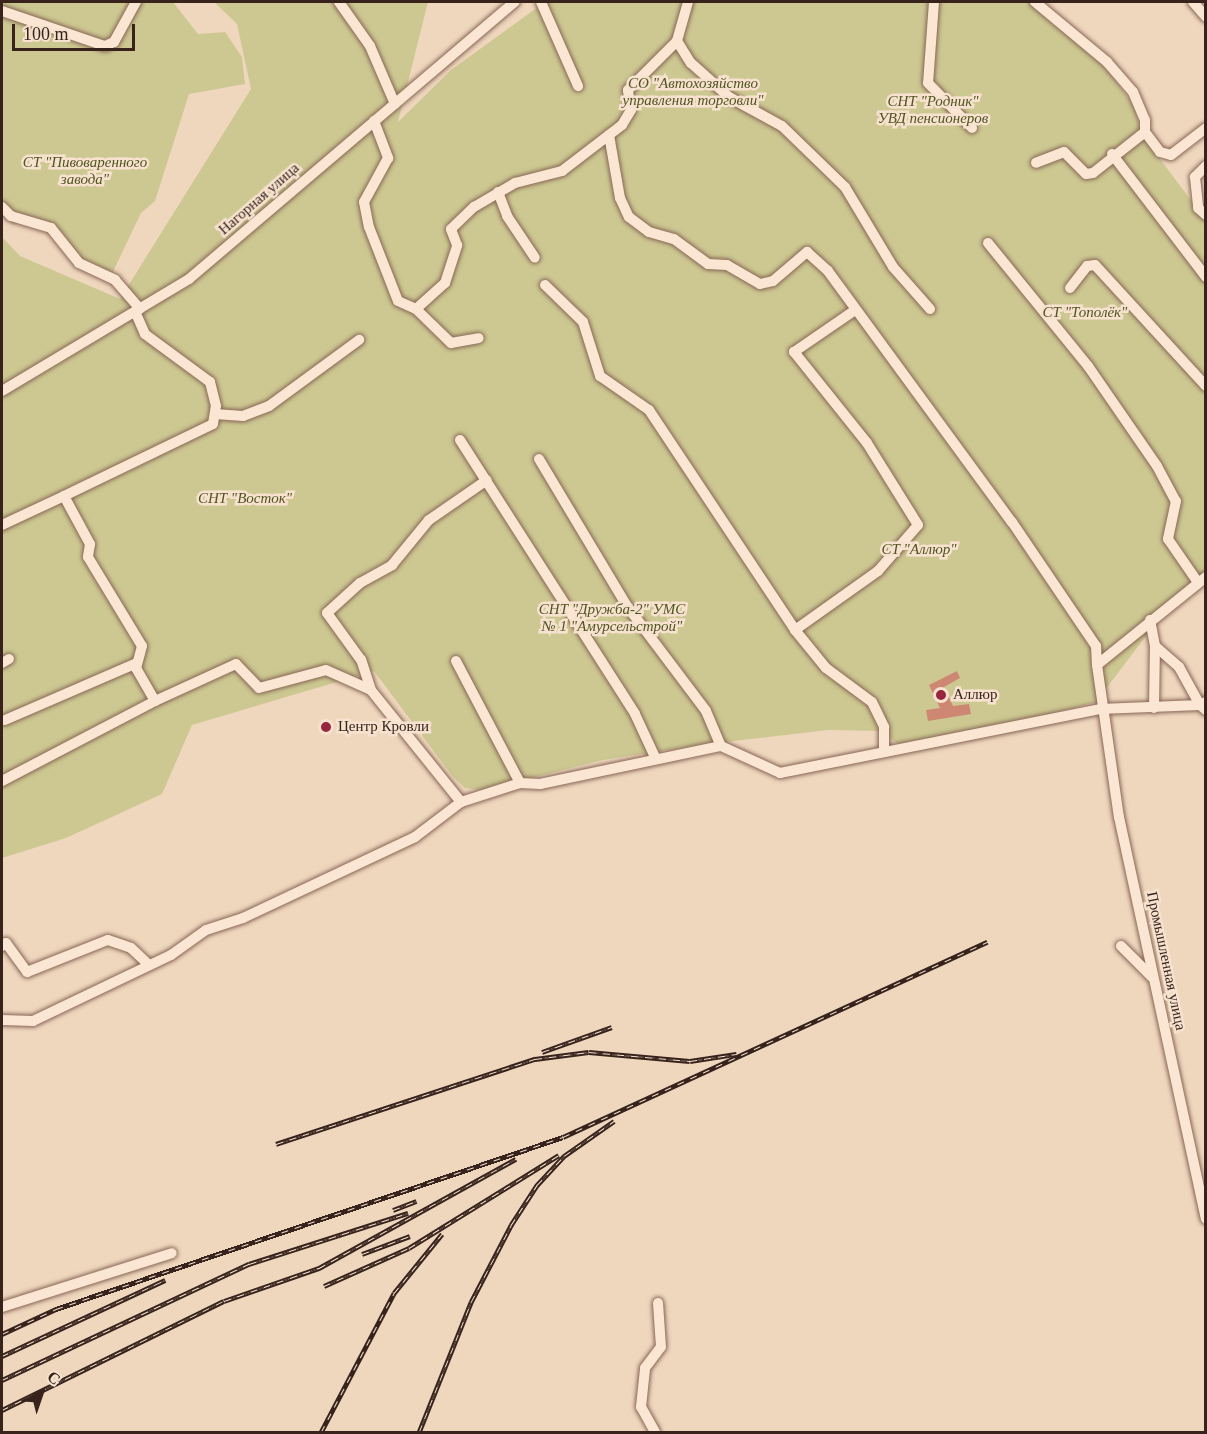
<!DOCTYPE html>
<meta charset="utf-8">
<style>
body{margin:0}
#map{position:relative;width:1207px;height:1434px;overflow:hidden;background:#efd7be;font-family:"Times New Roman",serif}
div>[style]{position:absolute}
.green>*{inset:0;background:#cdc892}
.building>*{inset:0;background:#ce8773}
.roads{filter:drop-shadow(0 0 2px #886756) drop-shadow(0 0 2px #886756)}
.minor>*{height:10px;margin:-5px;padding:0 5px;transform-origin:5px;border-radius:5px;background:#fae6d2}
.rail>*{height:4.5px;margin-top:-2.25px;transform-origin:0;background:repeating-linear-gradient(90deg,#f6e2ce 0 7px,#37231c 0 14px);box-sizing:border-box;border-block:2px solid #37231c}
.dots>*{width:16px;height:16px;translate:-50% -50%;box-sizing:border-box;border:3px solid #f6e2ce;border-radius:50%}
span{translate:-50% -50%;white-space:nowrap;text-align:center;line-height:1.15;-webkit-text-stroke:5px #f6e2ce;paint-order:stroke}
.park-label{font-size:15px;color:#515422;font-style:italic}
.street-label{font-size:15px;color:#37231c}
.poi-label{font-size:15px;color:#37231c}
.left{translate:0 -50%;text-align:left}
.frame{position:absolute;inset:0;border:3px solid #37231c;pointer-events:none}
.north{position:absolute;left:12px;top:1362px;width:60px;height:60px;-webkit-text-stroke:4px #f6e2ce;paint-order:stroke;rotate:40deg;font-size:16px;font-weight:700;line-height:24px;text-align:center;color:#37231c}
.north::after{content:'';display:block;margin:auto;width:21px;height:27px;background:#37231c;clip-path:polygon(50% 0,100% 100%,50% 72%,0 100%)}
.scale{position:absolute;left:12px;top:24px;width:123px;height:27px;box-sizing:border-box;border:3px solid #37231c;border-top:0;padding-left:8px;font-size:18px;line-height:21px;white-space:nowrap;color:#37231c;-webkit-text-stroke:4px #f6e2ce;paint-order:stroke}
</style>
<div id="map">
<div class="green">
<i style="clip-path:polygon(2px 2px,173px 2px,198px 34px,225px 32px,242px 57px,245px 84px,189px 94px,155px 201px,141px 213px,109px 280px,88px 270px,52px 232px,22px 222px,13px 225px,2px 214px)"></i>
<i style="clip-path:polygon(214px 2px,428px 2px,398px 122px,451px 70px,545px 2px,1029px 2px,1102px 63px,1134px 106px,1142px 135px,1205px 219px,1205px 573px,1154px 613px,1158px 620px,1096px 702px,1039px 717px,901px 746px,880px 731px,828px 730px,707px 744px,603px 760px,483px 790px,465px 788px,453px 777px,374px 671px,192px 725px,162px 794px,66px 838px,2px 858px,2px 237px,20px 256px,120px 299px,251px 89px,237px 24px)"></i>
</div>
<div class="building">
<i style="clip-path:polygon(957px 671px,960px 678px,944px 687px,953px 706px,969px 704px,971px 714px,928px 721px,926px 710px,940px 708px,929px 685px)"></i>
</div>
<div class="roads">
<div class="minor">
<i style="left:339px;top:2px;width:54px;rotate:54.8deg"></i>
<i style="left:370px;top:46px;width:63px;rotate:66.7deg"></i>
<i style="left:541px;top:2px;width:92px;rotate:66.2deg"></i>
<i style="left:688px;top:2px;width:41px;rotate:105.8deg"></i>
<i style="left:677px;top:41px;width:26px;rotate:58deg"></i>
<i style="left:691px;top:63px;width:51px;rotate:41.8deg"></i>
<i style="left:729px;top:97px;width:60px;rotate:28.7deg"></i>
<i style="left:782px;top:126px;width:88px;rotate:44.1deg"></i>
<i style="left:845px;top:187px;width:93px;rotate:59deg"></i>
<i style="left:893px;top:267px;width:56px;rotate:48.6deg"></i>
<i style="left:934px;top:2px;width:81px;rotate:94.2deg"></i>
<i style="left:928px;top:83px;width:63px;rotate:45.6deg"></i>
<i style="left:1035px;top:2px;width:94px;rotate:39.8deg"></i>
<i style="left:1107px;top:62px;width:40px;rotate:49deg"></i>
<i style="left:1133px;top:92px;width:30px;rotate:67deg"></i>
<i style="left:1145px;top:120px;width:12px;rotate:90deg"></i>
<i style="left:1145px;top:132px;width:66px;rotate:141.7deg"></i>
<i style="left:1093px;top:173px;width:7px;rotate:172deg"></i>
<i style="left:1086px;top:174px;width:31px;rotate:-135deg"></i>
<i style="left:1064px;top:152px;width:30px;rotate:159deg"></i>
<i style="left:1193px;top:2px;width:20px;rotate:49deg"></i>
<i style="left:2px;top:11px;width:109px;rotate:18.8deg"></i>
<i style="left:105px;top:46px;width:10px;rotate:-24deg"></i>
<i style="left:114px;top:42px;width:46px;rotate:-61.2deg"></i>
<i style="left:374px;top:121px;width:40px;rotate:69deg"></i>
<i style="left:388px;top:158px;width:50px;rotate:118.6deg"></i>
<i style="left:364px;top:202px;width:25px;rotate:79deg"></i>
<i style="left:369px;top:227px;width:79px;rotate:68.6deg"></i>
<i style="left:398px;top:301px;width:20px;rotate:24deg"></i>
<i style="left:416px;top:309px;width:39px;rotate:-42deg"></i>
<i style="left:445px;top:283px;width:40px;rotate:-72deg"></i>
<i style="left:457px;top:245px;width:17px;rotate:-111deg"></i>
<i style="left:451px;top:229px;width:32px;rotate:-44deg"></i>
<i style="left:474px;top:207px;width:48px;rotate:-30.3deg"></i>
<i style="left:515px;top:183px;width:49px;rotate:-14.3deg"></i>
<i style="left:562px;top:171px;width:76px;rotate:-37.5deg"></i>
<i style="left:622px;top:125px;width:17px;rotate:-59deg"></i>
<i style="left:631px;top:110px;width:20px;rotate:-99deg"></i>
<i style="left:628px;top:90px;width:69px;rotate:-45deg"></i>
<i style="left:1145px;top:132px;width:25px;rotate:53deg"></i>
<i style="left:1160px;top:152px;width:11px;rotate:15deg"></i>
<i style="left:1171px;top:155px;width:44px;rotate:-37.6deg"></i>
<i style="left:609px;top:135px;width:64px;rotate:80.1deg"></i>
<i style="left:620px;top:198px;width:21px;rotate:65deg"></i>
<i style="left:629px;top:217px;width:25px;rotate:37deg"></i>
<i style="left:649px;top:232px;width:26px;rotate:16deg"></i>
<i style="left:674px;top:239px;width:42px;rotate:36.3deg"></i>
<i style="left:708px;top:264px;width:19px;rotate:3deg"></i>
<i style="left:727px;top:265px;width:38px;rotate:30deg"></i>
<i style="left:760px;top:284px;width:13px;rotate:-13deg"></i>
<i style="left:773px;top:281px;width:45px;rotate:-40.5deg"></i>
<i style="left:807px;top:252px;width:28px;rotate:42deg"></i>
<i style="left:828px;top:271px;width:311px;rotate:53.8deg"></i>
<i style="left:1012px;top:522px;width:150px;rotate:55.9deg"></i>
<i style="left:1096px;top:646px;width:19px;rotate:87deg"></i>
<i style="left:1112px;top:154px;width:155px;rotate:52.6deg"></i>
<i style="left:1206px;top:166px;width:16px;rotate:135deg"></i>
<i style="left:1195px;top:177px;width:31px;rotate:84deg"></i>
<i style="left:1198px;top:208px;width:11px;rotate:41deg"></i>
<i style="left:498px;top:192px;width:26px;rotate:69deg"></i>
<i style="left:507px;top:216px;width:50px;rotate:56.3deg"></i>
<i style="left:2px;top:207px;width:13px;rotate:45deg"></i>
<i style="left:11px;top:216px;width:42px;rotate:16.7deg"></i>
<i style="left:51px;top:228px;width:45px;rotate:51.3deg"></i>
<i style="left:79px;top:263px;width:40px;rotate:25deg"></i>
<i style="left:115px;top:280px;width:38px;rotate:49deg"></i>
<i style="left:988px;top:243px;width:159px;rotate:50.9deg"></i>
<i style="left:1088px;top:366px;width:121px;rotate:55.4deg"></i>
<i style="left:1157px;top:466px;width:40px;rotate:62deg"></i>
<i style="left:1176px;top:501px;width:39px;rotate:102deg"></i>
<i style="left:1168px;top:539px;width:51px;rotate:55.4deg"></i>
<i style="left:545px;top:285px;width:53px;rotate:44.2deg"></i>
<i style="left:583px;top:322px;width:57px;rotate:72.5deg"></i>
<i style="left:600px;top:376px;width:60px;rotate:34.8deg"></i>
<i style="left:649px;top:410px;width:264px;rotate:56.4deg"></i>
<i style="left:795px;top:630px;width:102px;rotate:-35.4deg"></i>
<i style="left:878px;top:571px;width:61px;rotate:-49deg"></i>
<i style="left:918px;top:525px;width:97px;rotate:-121.9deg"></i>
<i style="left:867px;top:443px;width:117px;rotate:-128.7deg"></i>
<i style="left:794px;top:352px;width:74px;rotate:-34.5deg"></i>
<i style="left:1070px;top:288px;width:28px;rotate:-52deg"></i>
<i style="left:1087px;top:266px;width:8px;rotate:-7deg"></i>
<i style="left:1095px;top:265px;width:164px;rotate:47.5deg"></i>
<i style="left:416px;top:309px;width:49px;rotate:44.2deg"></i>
<i style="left:451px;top:343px;width:28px;rotate:-10deg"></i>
<i style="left:2px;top:391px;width:218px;rotate:-30.9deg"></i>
<i style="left:189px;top:279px;width:428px;rotate:-40.4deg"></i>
<i style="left:215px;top:414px;width:28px;rotate:4deg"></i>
<i style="left:243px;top:416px;width:28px;rotate:-21deg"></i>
<i style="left:269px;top:406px;width:112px;rotate:-36.3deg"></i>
<i style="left:460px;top:440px;width:325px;rotate:57.4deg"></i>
<i style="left:635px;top:714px;width:47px;rotate:65.1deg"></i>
<i style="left:539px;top:459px;width:171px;rotate:59.1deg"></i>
<i style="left:627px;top:606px;width:131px;rotate:53deg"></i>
<i style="left:706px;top:711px;width:38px;rotate:67deg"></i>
<i style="left:64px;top:496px;width:165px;rotate:-25.8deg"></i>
<i style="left:213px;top:424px;width:18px;rotate:-81deg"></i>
<i style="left:216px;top:406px;width:25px;rotate:-104deg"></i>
<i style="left:210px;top:382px;width:81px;rotate:-143.6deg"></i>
<i style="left:145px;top:334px;width:24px;rotate:-114deg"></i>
<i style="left:2px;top:525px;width:68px;rotate:-25.1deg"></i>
<i style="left:64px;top:496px;width:55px;rotate:61.6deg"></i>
<i style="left:90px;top:544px;width:13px;rotate:99deg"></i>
<i style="left:88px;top:557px;width:104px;rotate:58.8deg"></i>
<i style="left:142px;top:646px;width:23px;rotate:105deg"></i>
<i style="left:136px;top:668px;width:38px;rotate:60deg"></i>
<i style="left:155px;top:701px;width:89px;rotate:-24.6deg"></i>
<i style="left:236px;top:664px;width:33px;rotate:46deg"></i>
<i style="left:259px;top:688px;width:69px;rotate:-15deg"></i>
<i style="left:326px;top:670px;width:49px;rotate:24deg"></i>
<i style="left:1206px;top:577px;width:140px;rotate:141.1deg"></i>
<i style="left:1097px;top:665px;width:154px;rotate:81.8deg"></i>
<i style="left:1119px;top:817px;width:411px;rotate:77.8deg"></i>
<i style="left:1150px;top:620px;width:26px;rotate:79deg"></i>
<i style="left:1155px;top:646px;width:32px;rotate:41deg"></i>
<i style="left:1179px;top:667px;width:43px;rotate:61.1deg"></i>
<i style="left:1200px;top:705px;width:7px;rotate:-27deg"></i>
<i style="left:795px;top:630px;width:49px;rotate:50.8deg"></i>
<i style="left:826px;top:668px;width:57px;rotate:36.5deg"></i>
<i style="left:872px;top:702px;width:28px;rotate:64deg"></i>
<i style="left:884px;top:727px;width:25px;rotate:90deg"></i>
<i style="left:456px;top:661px;width:138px;rotate:62.3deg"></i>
<i style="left:2px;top:663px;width:8px;rotate:-30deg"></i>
<i style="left:1154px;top:708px;width:62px;rotate:-89.1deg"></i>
<i style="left:5px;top:720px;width:144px;rotate:-23.4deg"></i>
<i style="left:2px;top:781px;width:173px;rotate:-27.6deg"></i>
<i style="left:461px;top:802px;width:144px;rotate:-128.8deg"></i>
<i style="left:371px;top:690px;width:32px;rotate:-108deg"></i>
<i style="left:361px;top:660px;width:58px;rotate:-125.9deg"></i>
<i style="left:327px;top:613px;width:45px;rotate:-42.3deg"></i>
<i style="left:360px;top:583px;width:37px;rotate:-29deg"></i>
<i style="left:392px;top:565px;width:58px;rotate:-50.6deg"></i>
<i style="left:429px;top:520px;width:70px;rotate:-34.6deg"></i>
<i style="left:2px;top:946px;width:5px;rotate:-37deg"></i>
<i style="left:6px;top:943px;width:36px;rotate:54deg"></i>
<i style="left:27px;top:972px;width:87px;rotate:-21.6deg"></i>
<i style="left:108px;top:940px;width:24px;rotate:19deg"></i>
<i style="left:131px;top:948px;width:25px;rotate:43deg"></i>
<i style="left:1121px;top:946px;width:44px;rotate:45deg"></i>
<i style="left:2px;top:1020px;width:31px;rotate:2deg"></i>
<i style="left:33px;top:1021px;width:153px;rotate:-25.6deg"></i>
<i style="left:171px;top:955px;width:43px;rotate:-35.5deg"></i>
<i style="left:206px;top:930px;width:39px;rotate:-18deg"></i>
<i style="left:243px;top:918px;width:190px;rotate:-25.2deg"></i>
<i style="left:415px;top:837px;width:58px;rotate:-37.3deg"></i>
<i style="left:461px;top:802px;width:62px;rotate:-17.9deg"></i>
<i style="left:520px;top:783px;width:20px;rotate:3deg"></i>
<i style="left:540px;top:784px;width:185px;rotate:-11.9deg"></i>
<i style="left:721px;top:746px;width:65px;rotate:24.6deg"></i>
<i style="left:780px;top:773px;width:326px;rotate:-11.3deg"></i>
<i style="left:1100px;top:709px;width:100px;rotate:-2.3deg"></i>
<i style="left:1200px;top:705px;width:8px;rotate:40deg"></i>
<i style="left:2px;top:1307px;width:178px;rotate:-17.6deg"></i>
<i style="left:655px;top:1432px;width:29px;rotate:-119deg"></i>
<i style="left:641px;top:1407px;width:39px;rotate:-84deg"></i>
<i style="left:645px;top:1368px;width:26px;rotate:-53deg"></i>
<i style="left:661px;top:1347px;width:44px;rotate:-93.9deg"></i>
</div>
</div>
<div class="rail">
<i style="left:542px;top:1052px;width:74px;rotate:-19.7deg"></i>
<i style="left:276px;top:1144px;width:273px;rotate:-18.2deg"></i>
<i style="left:535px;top:1059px;width:54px;rotate:-7.4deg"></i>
<i style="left:589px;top:1052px;width:101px;rotate:5.1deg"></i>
<i style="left:690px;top:1061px;width:47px;rotate:-8.7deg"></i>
<i style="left:393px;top:1210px;width:25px;rotate:-21deg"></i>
<i style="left:362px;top:1254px;width:51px;rotate:-20.6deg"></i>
<i style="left:324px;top:1286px;width:93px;rotate:-24.1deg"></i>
<i style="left:409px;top:1248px;width:176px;rotate:-31.8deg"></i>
<i style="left:2px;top:1334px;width:60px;rotate:-24.8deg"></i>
<i style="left:56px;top:1309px;width:535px;rotate:-18.74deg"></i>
<i style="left:563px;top:1137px;width:467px;rotate:-24.7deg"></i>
<i style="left:2px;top:1356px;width:180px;rotate:-25deg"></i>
<i style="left:2px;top:1380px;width:273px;rotate:-25.2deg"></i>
<i style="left:249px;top:1264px;width:167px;rotate:-17.8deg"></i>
<i style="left:2px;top:1410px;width:247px;rotate:-26.2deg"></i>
<i style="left:224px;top:1301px;width:101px;rotate:-19.2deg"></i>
<i style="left:319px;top:1268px;width:225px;rotate:-29deg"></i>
<i style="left:321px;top:1432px;width:157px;rotate:-62.3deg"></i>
<i style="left:394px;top:1293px;width:76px;rotate:-50.9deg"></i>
<i style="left:419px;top:1432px;width:140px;rotate:-68.2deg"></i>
<i style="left:471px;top:1302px;width:87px;rotate:-62.5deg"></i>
<i style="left:511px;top:1225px;width:48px;rotate:-57deg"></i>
<i style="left:537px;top:1185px;width:40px;rotate:-47deg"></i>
<i style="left:564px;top:1156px;width:61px;rotate:-35deg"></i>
</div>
<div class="dots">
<i style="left:941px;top:695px;background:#98253d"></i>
<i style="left:326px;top:727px;background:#98253d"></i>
</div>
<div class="park-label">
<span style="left:693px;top:92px">СО "Автохозяйство<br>управления торговли"</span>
<span style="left:933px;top:110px">СНТ "Родник"<br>УВД пенсионеров</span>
<span style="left:85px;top:171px">СТ "Пивоваренного<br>завода"</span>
<span style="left:1085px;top:313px">СТ "Тополёк"</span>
<span style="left:245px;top:499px">СНТ "Восток"</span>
<span style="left:919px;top:550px">СТ "Аллюр"</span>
<span style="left:612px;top:618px">СНТ "Дружба-2" УМС<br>№ 1 "Амурсельстрой"</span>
</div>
<div class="street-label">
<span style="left:259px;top:199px;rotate:-41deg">Нагорная улица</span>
<span style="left:1166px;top:961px;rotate:78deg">Промышленная улица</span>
</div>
<div class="poi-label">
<span class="left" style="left:953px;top:695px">Аллюр</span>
<span class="left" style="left:338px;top:727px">Центр Кровли</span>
</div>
<div class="frame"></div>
<div class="north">С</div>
<div class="scale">100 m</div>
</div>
